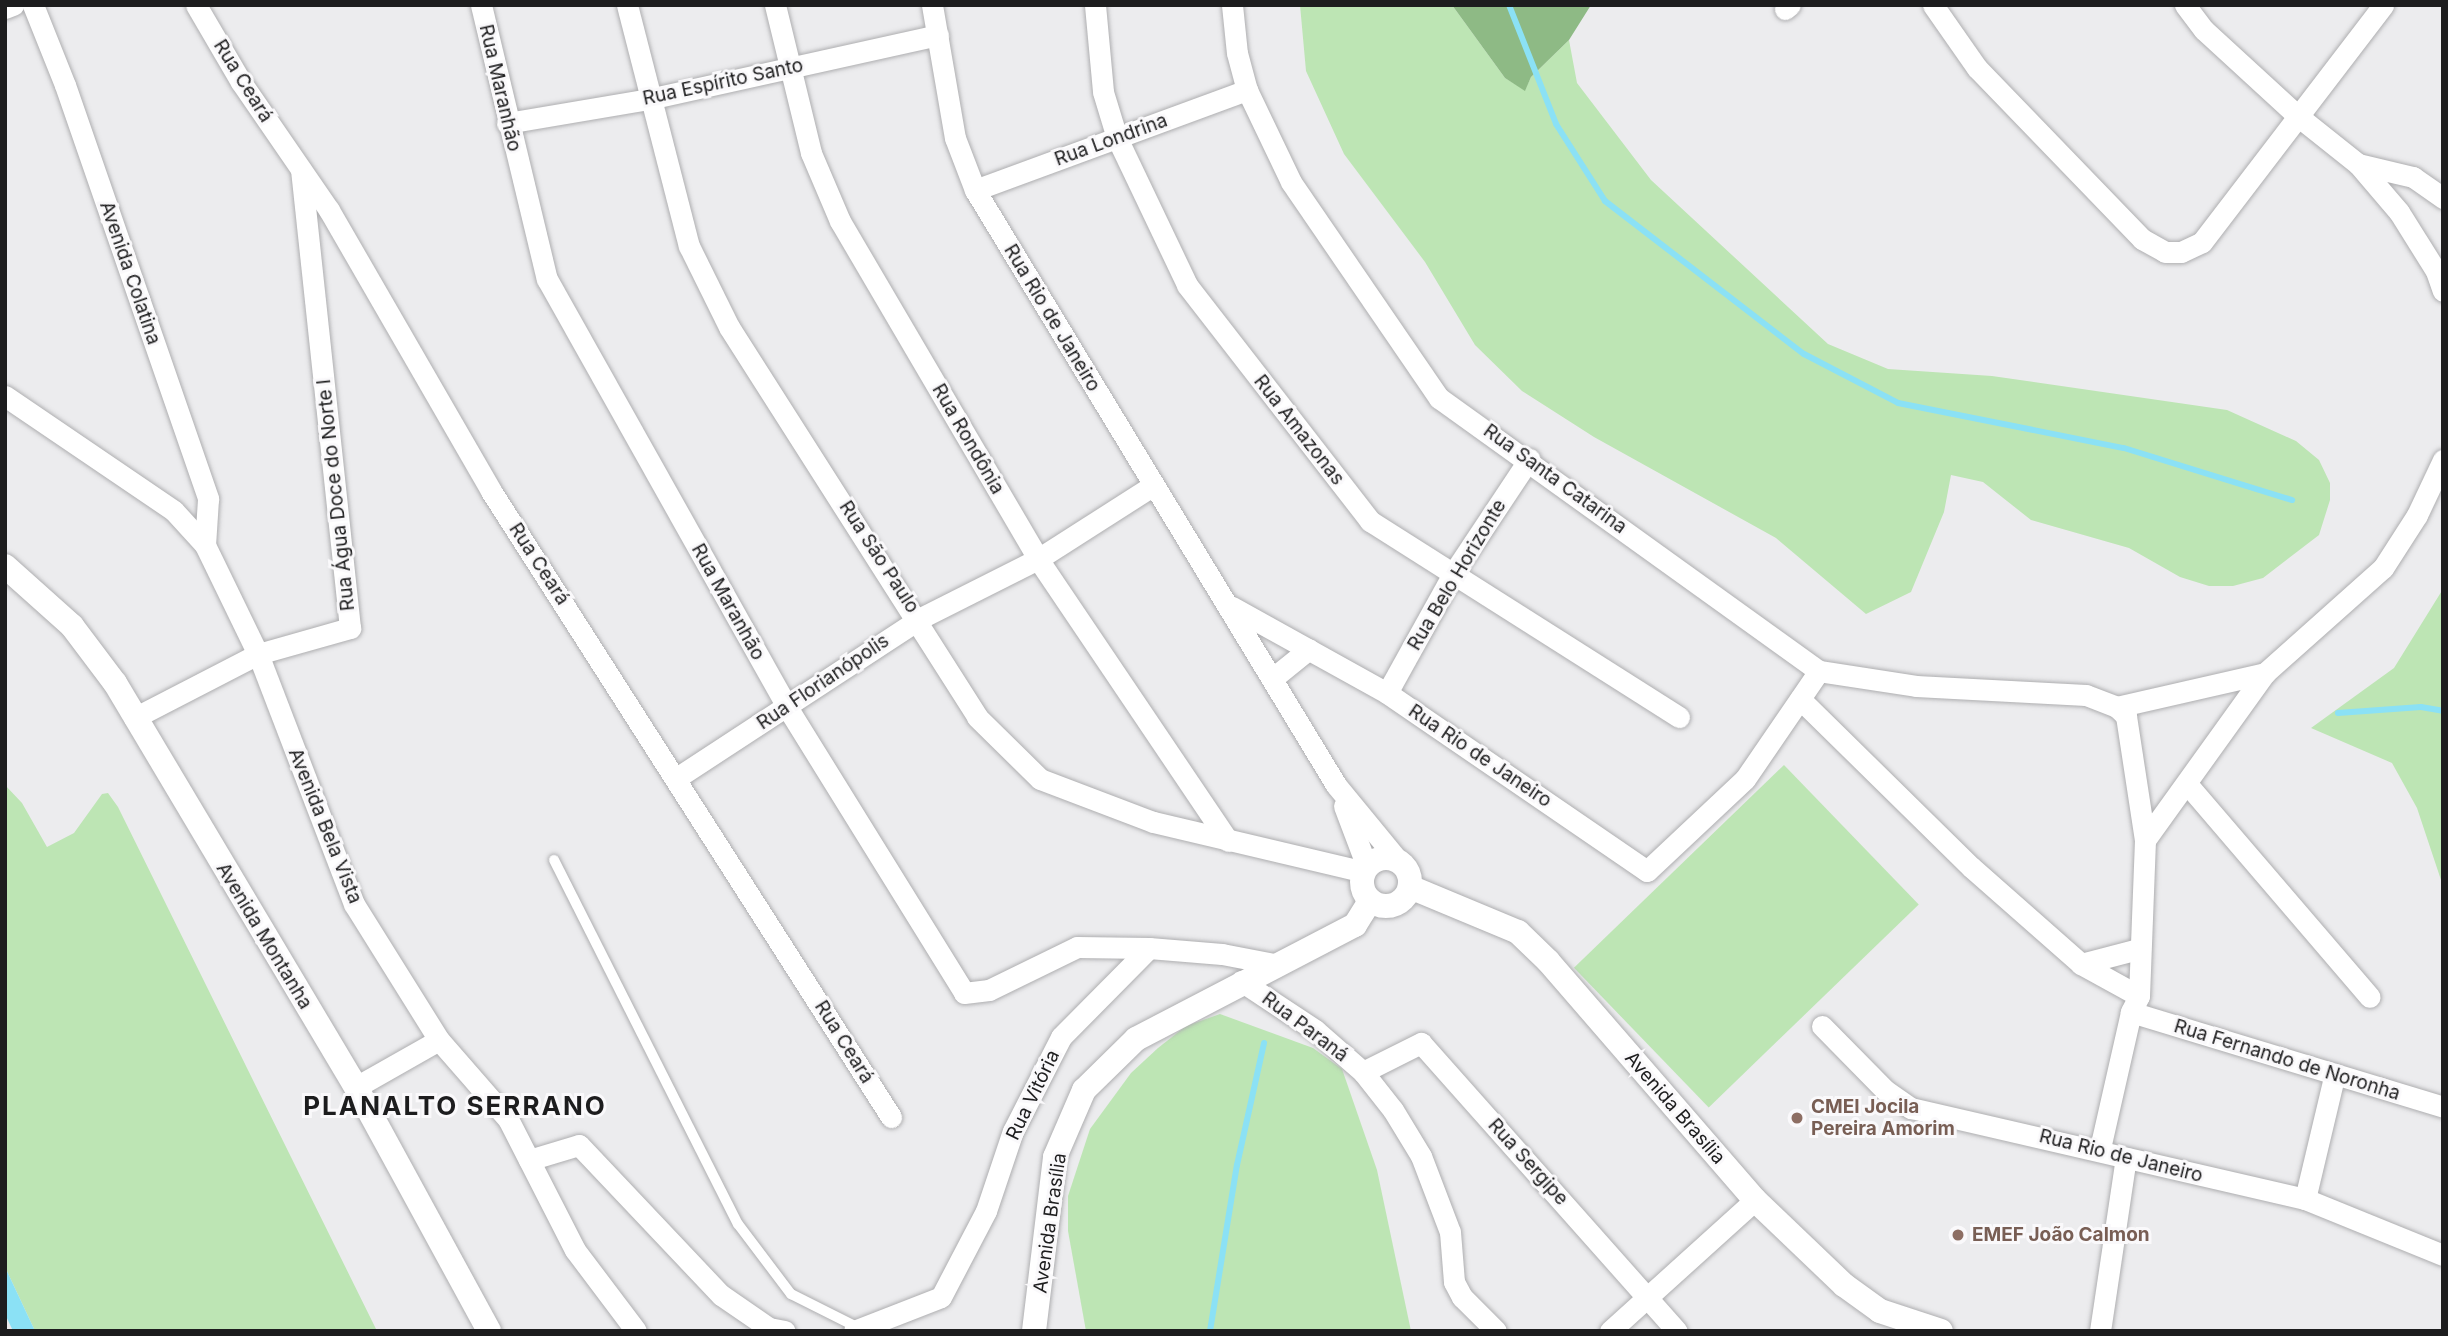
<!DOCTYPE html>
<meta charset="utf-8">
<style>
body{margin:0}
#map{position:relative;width:2448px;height:1336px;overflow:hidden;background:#ececee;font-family:Inter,sans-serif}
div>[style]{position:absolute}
.green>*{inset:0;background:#bde5b4;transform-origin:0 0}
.forest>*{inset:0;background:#8eba85}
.water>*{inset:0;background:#8be1f5}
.stream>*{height:6px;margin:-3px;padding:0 3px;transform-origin:3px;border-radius:3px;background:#8be1f5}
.roads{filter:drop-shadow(0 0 2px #aeaeb0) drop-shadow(0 0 2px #aeaeb0)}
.service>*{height:10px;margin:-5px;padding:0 5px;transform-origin:5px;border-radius:5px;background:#fff}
.minor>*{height:21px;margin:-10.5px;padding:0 10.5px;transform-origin:10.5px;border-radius:10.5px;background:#fff}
.tertiary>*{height:24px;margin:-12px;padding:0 12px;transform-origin:12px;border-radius:12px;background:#fff}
.tertiary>.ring{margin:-12px;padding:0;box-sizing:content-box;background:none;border:24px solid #fff;border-radius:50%}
.dots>*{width:19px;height:19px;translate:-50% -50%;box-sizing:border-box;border:4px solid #faf9fb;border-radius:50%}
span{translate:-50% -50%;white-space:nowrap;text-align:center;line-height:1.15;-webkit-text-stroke:6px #faf9fb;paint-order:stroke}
.street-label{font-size:19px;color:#1d1d1e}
.education-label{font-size:19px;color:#785e54;font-weight:700}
.left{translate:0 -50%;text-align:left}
.district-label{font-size:26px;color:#1d1d1e;font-weight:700;letter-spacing:2px}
.frame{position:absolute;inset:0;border:7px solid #1d1d1e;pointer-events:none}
</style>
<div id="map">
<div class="green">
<i style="clip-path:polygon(1300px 5px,1452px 5px,1505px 78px,1525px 90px,1531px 77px,1569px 40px,1577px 83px,1651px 180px,1828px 344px,1888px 369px,1992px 376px,2227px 410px,2296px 441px,2319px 460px,2330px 483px,2330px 500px,2319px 535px,2263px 578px,2233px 586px,2209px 586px,2180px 577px,2129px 548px,2031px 520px,1983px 482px,1951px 475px,1944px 512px,1911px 592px,1866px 614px,1776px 538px,1594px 437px,1522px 391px,1475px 345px,1425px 262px,1344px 154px,1306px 71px)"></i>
<i style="clip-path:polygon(2443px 589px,2443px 886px,2417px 808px,2392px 763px,2311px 728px,2394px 668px)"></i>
<i style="left:1784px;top:765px;width:194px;height:292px;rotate:46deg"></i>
<i style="clip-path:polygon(5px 785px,22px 803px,47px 847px,74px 833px,102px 794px,108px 793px,118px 807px,377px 1331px,35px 1331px,5px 1267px)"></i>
<i style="clip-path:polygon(1220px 1014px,1313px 1048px,1342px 1069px,1377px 1170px,1411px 1331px,1086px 1331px,1068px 1231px,1068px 1196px,1090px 1129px,1131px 1073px,1158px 1048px,1186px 1026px)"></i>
</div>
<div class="forest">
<i style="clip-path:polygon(1452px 5px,1591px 5px,1569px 40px,1531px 77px,1525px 91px,1505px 78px)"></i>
</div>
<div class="water">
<i style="clip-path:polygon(5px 1267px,35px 1331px,13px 1331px,5px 1314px)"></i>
</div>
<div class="stream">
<i style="left:1509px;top:5px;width:128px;rotate:68.4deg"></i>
<i style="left:1556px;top:124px;width:91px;rotate:57.5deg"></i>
<i style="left:1605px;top:201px;width:251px;rotate:37.6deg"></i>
<i style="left:1804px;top:354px;width:106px;rotate:27.5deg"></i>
<i style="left:1898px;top:403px;width:230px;rotate:11.3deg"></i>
<i style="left:2124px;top:448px;width:176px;rotate:17.2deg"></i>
<i style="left:2338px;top:713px;width:83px;rotate:-4.1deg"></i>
<i style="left:2421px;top:707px;width:22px;rotate:10deg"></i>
<i style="left:1210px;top:1331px;width:168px;rotate:-80.8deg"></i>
<i style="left:1237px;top:1165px;width:125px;rotate:-77.5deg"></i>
</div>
<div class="roads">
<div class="service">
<i style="left:554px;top:860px;width:408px;rotate:63.2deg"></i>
<i style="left:738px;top:1224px;width:88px;rotate:52.9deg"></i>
<i style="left:791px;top:1294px;width:78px;rotate:26.6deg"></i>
</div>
<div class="minor">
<i style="left:33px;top:5px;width:86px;rotate:68.2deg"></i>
<i style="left:65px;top:85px;width:438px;rotate:70.9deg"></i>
<i style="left:208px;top:499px;width:46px;rotate:93.7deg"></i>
<i style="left:196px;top:5px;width:89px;rotate:59.7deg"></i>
<i style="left:241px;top:82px;width:155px;rotate:55.5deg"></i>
<i style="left:329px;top:210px;width:324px;rotate:60deg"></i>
<i style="left:491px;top:491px;width:743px;rotate:57.42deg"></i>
<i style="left:481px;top:5px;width:282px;rotate:76.5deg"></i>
<i style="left:547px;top:279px;width:491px;rotate:60.7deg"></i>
<i style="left:787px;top:707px;width:336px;rotate:58.2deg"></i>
<i style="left:964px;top:993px;width:25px;rotate:-7deg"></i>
<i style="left:989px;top:990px;width:98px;rotate:-26deg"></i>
<i style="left:1077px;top:947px;width:72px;rotate:0.8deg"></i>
<i style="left:627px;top:5px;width:249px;rotate:75.6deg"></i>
<i style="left:689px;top:246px;width:90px;rotate:63.7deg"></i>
<i style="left:729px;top:327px;width:462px;rotate:57.5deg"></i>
<i style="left:977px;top:717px;width:88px;rotate:44.5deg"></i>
<i style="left:1040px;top:779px;width:121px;rotate:20.8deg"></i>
<i style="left:1153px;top:822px;width:217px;rotate:13.3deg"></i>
<i style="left:775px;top:5px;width:152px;rotate:76.3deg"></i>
<i style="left:811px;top:153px;width:74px;rotate:66.9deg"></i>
<i style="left:840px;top:221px;width:392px;rotate:59.6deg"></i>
<i style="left:1038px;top:559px;width:340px;rotate:56deg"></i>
<i style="left:932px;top:5px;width:135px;rotate:80.2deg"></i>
<i style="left:955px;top:138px;width:56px;rotate:69deg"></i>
<i style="left:975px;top:190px;width:696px;rotate:58.75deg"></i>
<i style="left:1336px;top:785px;width:101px;rotate:50.6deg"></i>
<i style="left:1095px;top:5px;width:87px;rotate:84.7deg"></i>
<i style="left:1103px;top:92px;width:48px;rotate:73.1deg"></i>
<i style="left:1117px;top:138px;width:163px;rotate:64.5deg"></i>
<i style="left:1187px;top:285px;width:299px;rotate:52.2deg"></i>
<i style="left:1370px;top:521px;width:366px;rotate:32.4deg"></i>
<i style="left:1232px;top:5px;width:48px;rotate:84.1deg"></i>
<i style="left:1237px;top:53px;width:38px;rotate:75deg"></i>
<i style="left:1247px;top:90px;width:102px;rotate:64.4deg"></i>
<i style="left:1291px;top:182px;width:262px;rotate:55.6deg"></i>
<i style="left:1439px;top:398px;width:468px;rotate:35.7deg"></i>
<i style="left:1819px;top:671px;width:98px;rotate:8.8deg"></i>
<i style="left:1916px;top:686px;width:170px;rotate:3deg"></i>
<i style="left:2086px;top:695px;width:33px;rotate:21deg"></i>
<i style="left:2117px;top:707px;width:13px;rotate:45deg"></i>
<i style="left:2126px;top:716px;width:125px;rotate:81.3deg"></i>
<i style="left:2145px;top:840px;width:156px;rotate:92.2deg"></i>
<i style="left:2139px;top:996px;width:18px;rotate:117deg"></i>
<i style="left:2131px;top:1012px;width:140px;rotate:102.8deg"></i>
<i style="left:1933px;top:5px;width:77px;rotate:55.1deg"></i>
<i style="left:1977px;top:68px;width:238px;rotate:46deg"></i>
<i style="left:2142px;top:239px;width:26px;rotate:29deg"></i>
<i style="left:2165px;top:252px;width:16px"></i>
<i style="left:2181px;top:252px;width:23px;rotate:-25deg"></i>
<i style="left:2202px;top:242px;width:298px;rotate:-52.6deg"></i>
<i style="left:2185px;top:5px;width:31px;rotate:53deg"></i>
<i style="left:2204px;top:30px;width:129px;rotate:42.5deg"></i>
<i style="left:2299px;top:117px;width:75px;rotate:38.5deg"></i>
<i style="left:2358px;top:164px;width:63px;rotate:49.5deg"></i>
<i style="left:2399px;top:212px;width:70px;rotate:57.9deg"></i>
<i style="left:2436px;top:271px;width:21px;rotate:71deg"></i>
<i style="left:5px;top:8px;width:9px;rotate:-21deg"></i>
<i style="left:1785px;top:9px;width:6px;rotate:-39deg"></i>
<i style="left:507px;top:123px;width:144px;rotate:-9.6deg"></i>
<i style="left:649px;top:99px;width:296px;rotate:-12.5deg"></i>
<i style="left:2358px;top:164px;width:57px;rotate:13.3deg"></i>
<i style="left:2413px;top:177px;width:37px;rotate:35deg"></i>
<i style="left:975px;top:190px;width:290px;rotate:-20.2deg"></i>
<i style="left:5px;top:396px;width:204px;rotate:34.2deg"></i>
<i style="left:174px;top:511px;width:46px;rotate:47.6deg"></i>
<i style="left:205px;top:545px;width:121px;rotate:64.1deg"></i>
<i style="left:258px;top:654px;width:268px;rotate:69deg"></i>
<i style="left:354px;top:904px;width:160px;rotate:58deg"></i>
<i style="left:439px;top:1040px;width:105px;rotate:48.9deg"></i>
<i style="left:508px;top:1119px;width:147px;rotate:62.9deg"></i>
<i style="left:575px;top:1250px;width:101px;rotate:53deg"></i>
<i style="left:1232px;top:607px;width:177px;rotate:29deg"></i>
<i style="left:1387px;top:693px;width:315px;rotate:34.4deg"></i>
<i style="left:1647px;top:871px;width:134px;rotate:-43.2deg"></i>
<i style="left:1745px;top:779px;width:131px;rotate:-55.6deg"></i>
<i style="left:1273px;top:678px;width:46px;rotate:-38.9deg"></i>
<i style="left:1387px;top:693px;width:138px;rotate:-61deg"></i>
<i style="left:1454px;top:572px;width:136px;rotate:-56.4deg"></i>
<i style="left:1800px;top:699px;width:240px;rotate:44.5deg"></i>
<i style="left:1971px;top:867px;width:147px;rotate:41.4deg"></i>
<i style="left:2081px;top:964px;width:66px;rotate:28.9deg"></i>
<i style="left:2117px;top:707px;width:152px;rotate:-12.9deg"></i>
<i style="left:134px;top:718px;width:140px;rotate:-27.3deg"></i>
<i style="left:258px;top:654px;width:96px;rotate:-15.8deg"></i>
<i style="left:350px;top:628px;width:460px;rotate:-96.1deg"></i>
<i style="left:678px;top:777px;width:288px;rotate:-33.2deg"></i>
<i style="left:919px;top:619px;width:133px;rotate:-26.8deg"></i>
<i style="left:1038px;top:559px;width:135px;rotate:-32.6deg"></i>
<i style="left:2188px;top:785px;width:279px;rotate:49.4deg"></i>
<i style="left:1344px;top:806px;width:65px;rotate:69.3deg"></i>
<i style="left:2145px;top:840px;width:206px;rotate:-54.3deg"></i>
<i style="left:2265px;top:673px;width:158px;rotate:-41.7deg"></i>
<i style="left:2383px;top:568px;width:63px;rotate:-57.3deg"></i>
<i style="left:2417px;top:515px;width:61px;rotate:-64.7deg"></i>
<i style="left:2081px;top:964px;width:59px;rotate:-14.7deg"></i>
<i style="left:1241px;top:981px;width:89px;rotate:33.5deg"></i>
<i style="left:1315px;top:1030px;width:64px;rotate:41.2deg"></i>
<i style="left:1363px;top:1072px;width:48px;rotate:51.7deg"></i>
<i style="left:1393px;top:1110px;width:54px;rotate:58.7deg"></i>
<i style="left:1421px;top:1156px;width:81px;rotate:69.1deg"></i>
<i style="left:1450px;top:1232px;width:50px;rotate:85.4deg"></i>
<i style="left:1454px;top:1282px;width:17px;rotate:62deg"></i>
<i style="left:1462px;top:1297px;width:48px;rotate:45deg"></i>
<i style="left:2131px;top:1012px;width:326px;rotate:16.9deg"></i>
<i style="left:1822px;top:1026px;width:90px;rotate:45.5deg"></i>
<i style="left:1885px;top:1090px;width:32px;rotate:35deg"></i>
<i style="left:1911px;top:1108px;width:404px;rotate:13deg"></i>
<i style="left:2305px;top:1199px;width:149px;rotate:22.1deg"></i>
<i style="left:1363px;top:1072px;width:65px;rotate:-26.6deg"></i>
<i style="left:1421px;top:1043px;width:385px;rotate:48.4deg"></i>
<i style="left:356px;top:1087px;width:95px;rotate:-29.5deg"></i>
<i style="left:529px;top:1160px;width:52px;rotate:-16.7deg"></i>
<i style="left:579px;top:1145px;width:207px;rotate:46.6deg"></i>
<i style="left:721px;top:1295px;width:58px;rotate:34.5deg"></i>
<i style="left:769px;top:1328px;width:16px;rotate:11deg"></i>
<i style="left:2305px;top:1199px;width:125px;rotate:-76.6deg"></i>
<i style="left:854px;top:1331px;width:93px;rotate:-21.3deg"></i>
<i style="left:941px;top:1297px;width:97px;rotate:-62.4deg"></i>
<i style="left:986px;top:1211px;width:84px;rotate:-71.4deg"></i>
<i style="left:1013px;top:1131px;width:106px;rotate:-62.9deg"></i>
<i style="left:1061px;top:1037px;width:125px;rotate:-45.3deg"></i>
<i style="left:1149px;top:948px;width:73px;rotate:4.7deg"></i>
<i style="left:1222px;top:954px;width:53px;rotate:10.9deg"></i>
<i style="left:1610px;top:1331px;width:195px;rotate:-42.1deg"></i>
<i style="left:2100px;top:1331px;width:175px;rotate:-81.5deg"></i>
</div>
<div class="tertiary">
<i style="left:5px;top:566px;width:90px;rotate:41.8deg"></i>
<i style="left:72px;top:626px;width:71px;rotate:53deg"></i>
<i style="left:115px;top:683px;width:470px;rotate:59.2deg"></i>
<i style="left:356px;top:1087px;width:278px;rotate:61.4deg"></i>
<i class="ring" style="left:1362px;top:858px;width:24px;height:24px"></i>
<i style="left:1410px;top:887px;width:117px;rotate:22.6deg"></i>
<i style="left:1518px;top:932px;width:42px;rotate:44deg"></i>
<i style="left:1548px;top:961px;width:316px;rotate:49.1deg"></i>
<i style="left:1755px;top:1200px;width:123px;rotate:43.7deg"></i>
<i style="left:1844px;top:1285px;width:44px;rotate:35.8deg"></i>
<i style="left:1880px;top:1311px;width:64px;rotate:18.2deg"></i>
<i style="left:1034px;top:1331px;width:175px;rotate:-83.1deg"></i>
<i style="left:1055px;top:1157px;width:73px;rotate:-66.6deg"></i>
<i style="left:1084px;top:1090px;width:73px;rotate:-44.4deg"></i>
<i style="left:1136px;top:1039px;width:247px;rotate:-27.5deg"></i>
<i style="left:1355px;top:925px;width:28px;rotate:-58deg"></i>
</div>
</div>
<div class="dots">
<i style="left:1797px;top:1118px;background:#8d6e63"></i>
<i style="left:1958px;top:1235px;background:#8d6e63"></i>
</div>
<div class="street-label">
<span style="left:243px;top:81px;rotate:58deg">Rua Ceará</span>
<span style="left:723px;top:82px;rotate:-12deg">Rua Espírito Santo</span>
<span style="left:500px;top:88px;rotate:77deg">Rua Maranhão</span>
<span style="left:1111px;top:140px;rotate:-20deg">Rua Londrina</span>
<span style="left:130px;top:273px;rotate:71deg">Avenida Colatina</span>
<span style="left:1052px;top:318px;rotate:59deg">Rua Rio de Janeiro</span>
<span style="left:1299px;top:430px;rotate:52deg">Rua Amazonas</span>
<span style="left:968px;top:439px;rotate:60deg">Rua Rondônia</span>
<span style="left:1555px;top:479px;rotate:36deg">Rua Santa Catarina</span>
<span style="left:336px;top:495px;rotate:-96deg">Rua Água Doce do Norte I</span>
<span style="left:879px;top:557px;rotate:57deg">Rua São Paulo</span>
<span style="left:539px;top:564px;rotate:57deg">Rua Ceará</span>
<span style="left:1457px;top:575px;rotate:-59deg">Rua Belo Horizonte</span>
<span style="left:728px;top:602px;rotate:61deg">Rua Maranhão</span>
<span style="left:823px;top:682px;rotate:-34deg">Rua Florianópolis</span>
<span style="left:1480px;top:756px;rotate:34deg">Rua Rio de Janeiro</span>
<span style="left:325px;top:826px;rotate:68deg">Avenida Bela Vista</span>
<span style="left:264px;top:936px;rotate:59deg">Avenida Montanha</span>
<span style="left:1305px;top:1027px;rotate:37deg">Rua Paraná</span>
<span style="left:844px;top:1042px;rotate:58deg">Rua Ceará</span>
<span style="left:2287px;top:1060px;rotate:17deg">Rua Fernando de Noronha</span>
<span style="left:1033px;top:1095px;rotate:-64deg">Rua Vitória</span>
<span style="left:1675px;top:1108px;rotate:49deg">Avenida Brasília</span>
<span style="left:2121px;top:1156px;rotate:14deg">Rua Rio de Janeiro</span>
<span style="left:1528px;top:1162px;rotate:48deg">Rua Sergipe</span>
<span style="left:1050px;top:1223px;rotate:-82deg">Avenida Brasília</span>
</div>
<div class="education-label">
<span class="left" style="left:1811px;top:1118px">CMEI Jocila<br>Pereira Amorim</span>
<span class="left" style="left:1972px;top:1235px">EMEF João Calmon</span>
</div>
<div class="district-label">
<span style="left:455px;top:1106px">PLANALTO SERRANO</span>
</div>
<div class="frame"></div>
</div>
